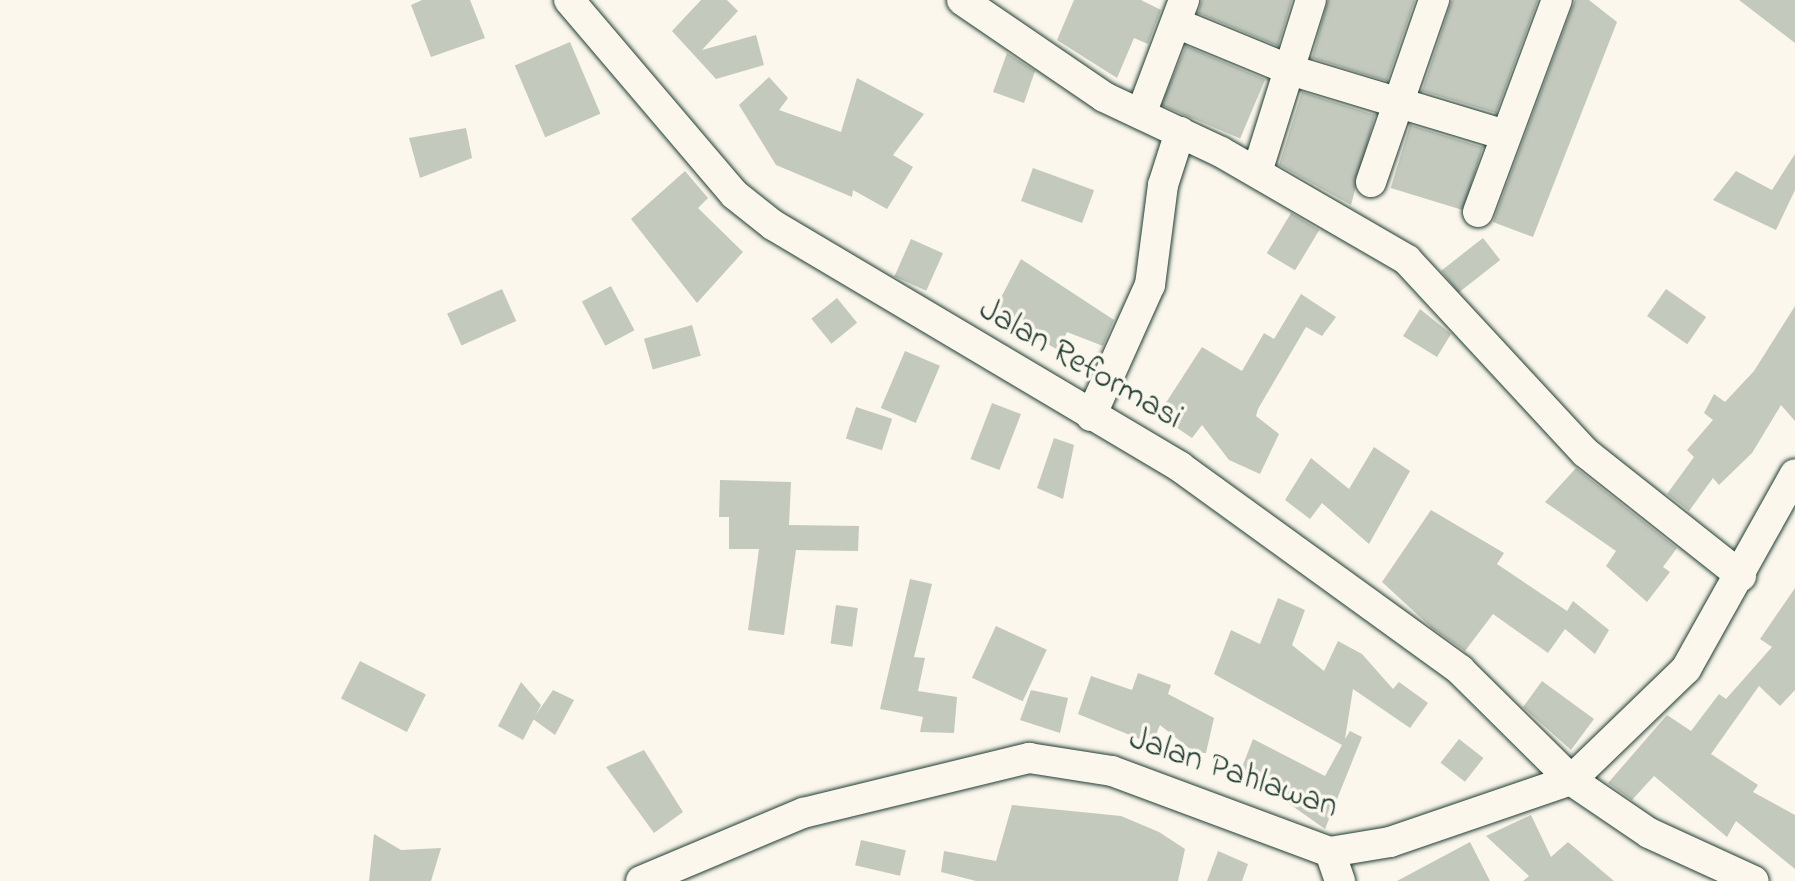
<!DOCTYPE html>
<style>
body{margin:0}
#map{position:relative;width:1795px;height:881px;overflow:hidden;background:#fbf7ec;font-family:"Indie Flower",sans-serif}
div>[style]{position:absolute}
.building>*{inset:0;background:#c4c9be;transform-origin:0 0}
.roads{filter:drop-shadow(0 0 2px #1f3d34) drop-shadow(0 0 2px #1f3d34)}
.minor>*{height:30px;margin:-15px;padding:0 15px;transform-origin:15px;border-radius:15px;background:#fbf7ec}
span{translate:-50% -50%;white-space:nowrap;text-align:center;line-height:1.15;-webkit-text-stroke:7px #fbf7ec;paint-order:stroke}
.street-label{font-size:34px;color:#1f3d34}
</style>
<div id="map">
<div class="building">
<i style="clip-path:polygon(422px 0,470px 0,485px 38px,431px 57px,411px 5px)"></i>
<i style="clip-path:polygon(701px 0,727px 0,738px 11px,702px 50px,756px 35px,764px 65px,716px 79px,672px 31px)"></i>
<i style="clip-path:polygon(1074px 0,1141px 0,1161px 10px,1148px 44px,1134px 38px,1117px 78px,1057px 40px)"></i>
<i style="clip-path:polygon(1202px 0,1292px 0,1278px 46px,1198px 13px)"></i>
<i style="clip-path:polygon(1328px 0,1415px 0,1387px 81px,1312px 58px)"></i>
<i style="clip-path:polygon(1452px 0,1538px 0,1496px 113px,1422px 91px)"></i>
<i style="clip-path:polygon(1575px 0,1589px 0,1617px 22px,1533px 237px,1493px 222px)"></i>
<i style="clip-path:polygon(1739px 0,1795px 0,1795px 43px)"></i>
<i style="left:570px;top:42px;width:78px;height:60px;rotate:67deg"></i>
<i style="left:1186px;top:46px;width:86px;height:64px;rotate:23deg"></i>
<i style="clip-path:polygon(1007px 53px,1035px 71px,1024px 103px,993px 92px)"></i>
<i style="clip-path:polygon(769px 77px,788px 98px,779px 110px,841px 132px,857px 78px,924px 114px,893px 155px,913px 167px,887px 209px,853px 190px,852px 197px,776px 165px,739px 105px)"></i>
<i style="clip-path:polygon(1302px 92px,1375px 115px,1351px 205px,1279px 165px)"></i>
<i style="left:1410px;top:125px;width:76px;height:66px;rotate:17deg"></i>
<i style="clip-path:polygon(466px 128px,472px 158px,420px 178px,409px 138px)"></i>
<i style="clip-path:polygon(1795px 154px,1795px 190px,1776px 230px,1713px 200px,1736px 171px,1772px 190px)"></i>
<i style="left:1033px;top:168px;width:65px;height:35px;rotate:20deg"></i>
<i style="clip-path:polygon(685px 171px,708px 198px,698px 208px,743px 252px,697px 303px,631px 219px)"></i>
<i style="left:1291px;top:213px;width:33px;height:47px;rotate:31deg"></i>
<i style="left:1483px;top:238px;width:28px;height:53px;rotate:52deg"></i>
<i style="left:911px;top:239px;width:35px;height:41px;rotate:24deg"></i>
<i style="clip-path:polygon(1021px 259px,1114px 320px,1103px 346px,1067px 332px,1058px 350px,993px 313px)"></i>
<i style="left:611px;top:286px;width:50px;height:33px;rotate:62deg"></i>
<i style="left:502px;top:289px;width:35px;height:60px;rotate:66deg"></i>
<i style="left:1666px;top:289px;width:49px;height:33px;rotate:35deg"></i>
<i style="clip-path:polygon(1301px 294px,1336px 317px,1322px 336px,1306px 327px,1258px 409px,1256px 416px,1279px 434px,1260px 474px,1229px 460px,1202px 425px,1192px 438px,1158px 415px,1202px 347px,1242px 371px,1264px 333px,1274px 339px)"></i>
<i style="left:837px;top:298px;width:32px;height:33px;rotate:51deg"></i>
<i style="clip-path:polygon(1795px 306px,1795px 421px,1781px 405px,1752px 453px,1719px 485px,1713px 478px,1689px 511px,1667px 494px,1694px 457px,1687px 450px,1713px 420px,1704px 413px,1714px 394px,1725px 402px,1754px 371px)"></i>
<i style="clip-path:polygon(1420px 309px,1451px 334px,1437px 357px,1403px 336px)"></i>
<i style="left:692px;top:325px;width:32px;height:50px;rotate:74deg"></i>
<i style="left:905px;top:351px;width:38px;height:62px;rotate:23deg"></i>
<i style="left:992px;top:403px;width:31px;height:60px;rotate:21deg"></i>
<i style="left:856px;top:407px;width:38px;height:33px;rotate:18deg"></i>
<i style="clip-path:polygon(1054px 438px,1074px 445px,1063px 499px,1037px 488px)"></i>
<i style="clip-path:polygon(1374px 447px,1410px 471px,1369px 544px,1322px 503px,1310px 519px,1285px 500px,1311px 458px,1349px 489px)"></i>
<i style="clip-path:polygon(1576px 468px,1677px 548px,1663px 567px,1670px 572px,1647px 602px,1606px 566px,1616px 551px,1545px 502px)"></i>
<i style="clip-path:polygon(720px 480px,791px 482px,789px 525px,859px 526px,858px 551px,796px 550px,784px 635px,748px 630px,759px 549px,729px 549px,729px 517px,719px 517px)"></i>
<i style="clip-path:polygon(1431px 510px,1504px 553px,1497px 564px,1567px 611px,1573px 601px,1609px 630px,1595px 654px,1565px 629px,1548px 653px,1493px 614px,1465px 651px,1432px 628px,1382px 582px)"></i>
<i style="clip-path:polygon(910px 579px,932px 584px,914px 657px,925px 658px,918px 691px,957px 697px,954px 733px,920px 732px,923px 717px,880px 709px)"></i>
<i style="clip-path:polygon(1795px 588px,1795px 690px,1780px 706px,1759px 686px,1711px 754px,1758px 785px,1753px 792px,1795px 815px,1795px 869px,1736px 821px,1727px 837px,1654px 776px,1632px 800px,1608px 783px,1667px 715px,1691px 731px,1719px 694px,1726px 699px,1772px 647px,1760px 639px)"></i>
<i style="clip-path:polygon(1278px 598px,1305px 610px,1292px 645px,1324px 671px,1338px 641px,1362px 654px,1393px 689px,1399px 682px,1428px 703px,1410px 728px,1353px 689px,1345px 739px,1350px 731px,1362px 737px,1325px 829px,1241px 770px,1253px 739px,1325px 776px,1342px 745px,1214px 674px,1231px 630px,1260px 644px)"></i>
<i style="left:836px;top:605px;width:22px;height:39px;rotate:8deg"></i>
<i style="left:996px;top:626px;width:56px;height:57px;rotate:25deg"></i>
<i style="left:360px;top:661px;width:74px;height:42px;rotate:27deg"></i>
<i style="clip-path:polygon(1138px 673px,1171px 685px,1168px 694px,1214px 718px,1206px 753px,1195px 753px,1160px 725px,1152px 744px,1078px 714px,1091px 676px,1132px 690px)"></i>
<i style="clip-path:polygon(1542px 681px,1594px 719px,1571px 750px,1523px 707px)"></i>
<i style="clip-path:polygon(521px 682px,541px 705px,523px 740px,498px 726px)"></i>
<i style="clip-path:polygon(553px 690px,574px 700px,555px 735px,533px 719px)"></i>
<i style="clip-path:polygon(1031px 690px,1068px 698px,1060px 733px,1020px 720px)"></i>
<i style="left:1459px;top:739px;width:31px;height:30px;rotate:38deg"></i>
<i style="clip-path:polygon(644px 750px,683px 812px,654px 833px,606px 767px)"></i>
<i style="clip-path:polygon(1012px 805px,1121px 816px,1159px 832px,1185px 849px,1178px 881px,976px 881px,941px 872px,944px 851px,996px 861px)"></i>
<i style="clip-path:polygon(1531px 815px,1551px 857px,1568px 842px,1614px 881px,1523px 881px,1529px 876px,1486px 836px)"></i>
<i style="clip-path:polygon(374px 834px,401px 850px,441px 848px,431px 881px,369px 881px)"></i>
<i style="left:861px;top:840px;width:46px;height:26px;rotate:13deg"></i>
<i style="clip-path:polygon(1470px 842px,1490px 881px,1397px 881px)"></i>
<i style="clip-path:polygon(1218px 851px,1248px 864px,1242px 881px,1207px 881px)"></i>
</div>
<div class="roads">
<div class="minor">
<i style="left:569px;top:0;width:255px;rotate:49.6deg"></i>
<i style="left:734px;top:194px;width:50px;rotate:38.5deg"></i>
<i style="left:773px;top:225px;width:474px;rotate:30.7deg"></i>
<i style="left:1180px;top:467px;width:346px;rotate:35.9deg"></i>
<i style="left:1460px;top:670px;width:156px;rotate:44.7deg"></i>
<i style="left:1571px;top:780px;width:94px;rotate:34.2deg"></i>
<i style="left:1649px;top:833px;width:115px;rotate:24.6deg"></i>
<i style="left:962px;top:0;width:172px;rotate:34.3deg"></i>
<i style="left:1104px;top:97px;width:129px;rotate:25.2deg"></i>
<i style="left:1221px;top:152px;width:215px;rotate:30.1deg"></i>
<i style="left:1407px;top:260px;width:263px;rotate:47.2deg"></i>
<i style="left:1586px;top:453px;width:198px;rotate:38.4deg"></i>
<i style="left:1176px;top:23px;width:123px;rotate:22.4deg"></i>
<i style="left:1290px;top:70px;width:225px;rotate:16.8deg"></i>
<i style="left:1141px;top:114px;width:122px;rotate:-69.3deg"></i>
<i style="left:1257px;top:172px;width:180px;rotate:-72.6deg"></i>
<i style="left:1371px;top:182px;width:193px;rotate:-70.9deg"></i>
<i style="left:1478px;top:212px;width:226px;rotate:-69.6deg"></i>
<i style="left:1091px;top:416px;width:144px;rotate:-65.8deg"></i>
<i style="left:1150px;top:285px;width:101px;rotate:-82.6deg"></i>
<i style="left:1163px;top:185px;width:56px;rotate:-72.2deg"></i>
<i style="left:1330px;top:852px;width:31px;rotate:71deg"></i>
<i style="left:641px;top:881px;width:176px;rotate:-22.8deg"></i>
<i style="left:803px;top:813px;width:233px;rotate:-13.7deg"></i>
<i style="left:1029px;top:758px;width:84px;rotate:8.9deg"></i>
<i style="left:1112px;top:771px;width:233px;rotate:20.4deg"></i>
<i style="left:1330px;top:852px;width:61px;rotate:-9.5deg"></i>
<i style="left:1390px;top:842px;width:191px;rotate:-18.9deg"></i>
<i style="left:1571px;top:780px;width:160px;rotate:-44deg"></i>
<i style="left:1686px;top:669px;width:223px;rotate:-60.8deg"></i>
</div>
</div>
<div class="street-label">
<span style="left:1080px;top:365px;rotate:30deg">Jalan Reformasi</span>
<span style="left:1233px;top:774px;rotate:19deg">Jalan Pahlawan</span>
</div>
</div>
